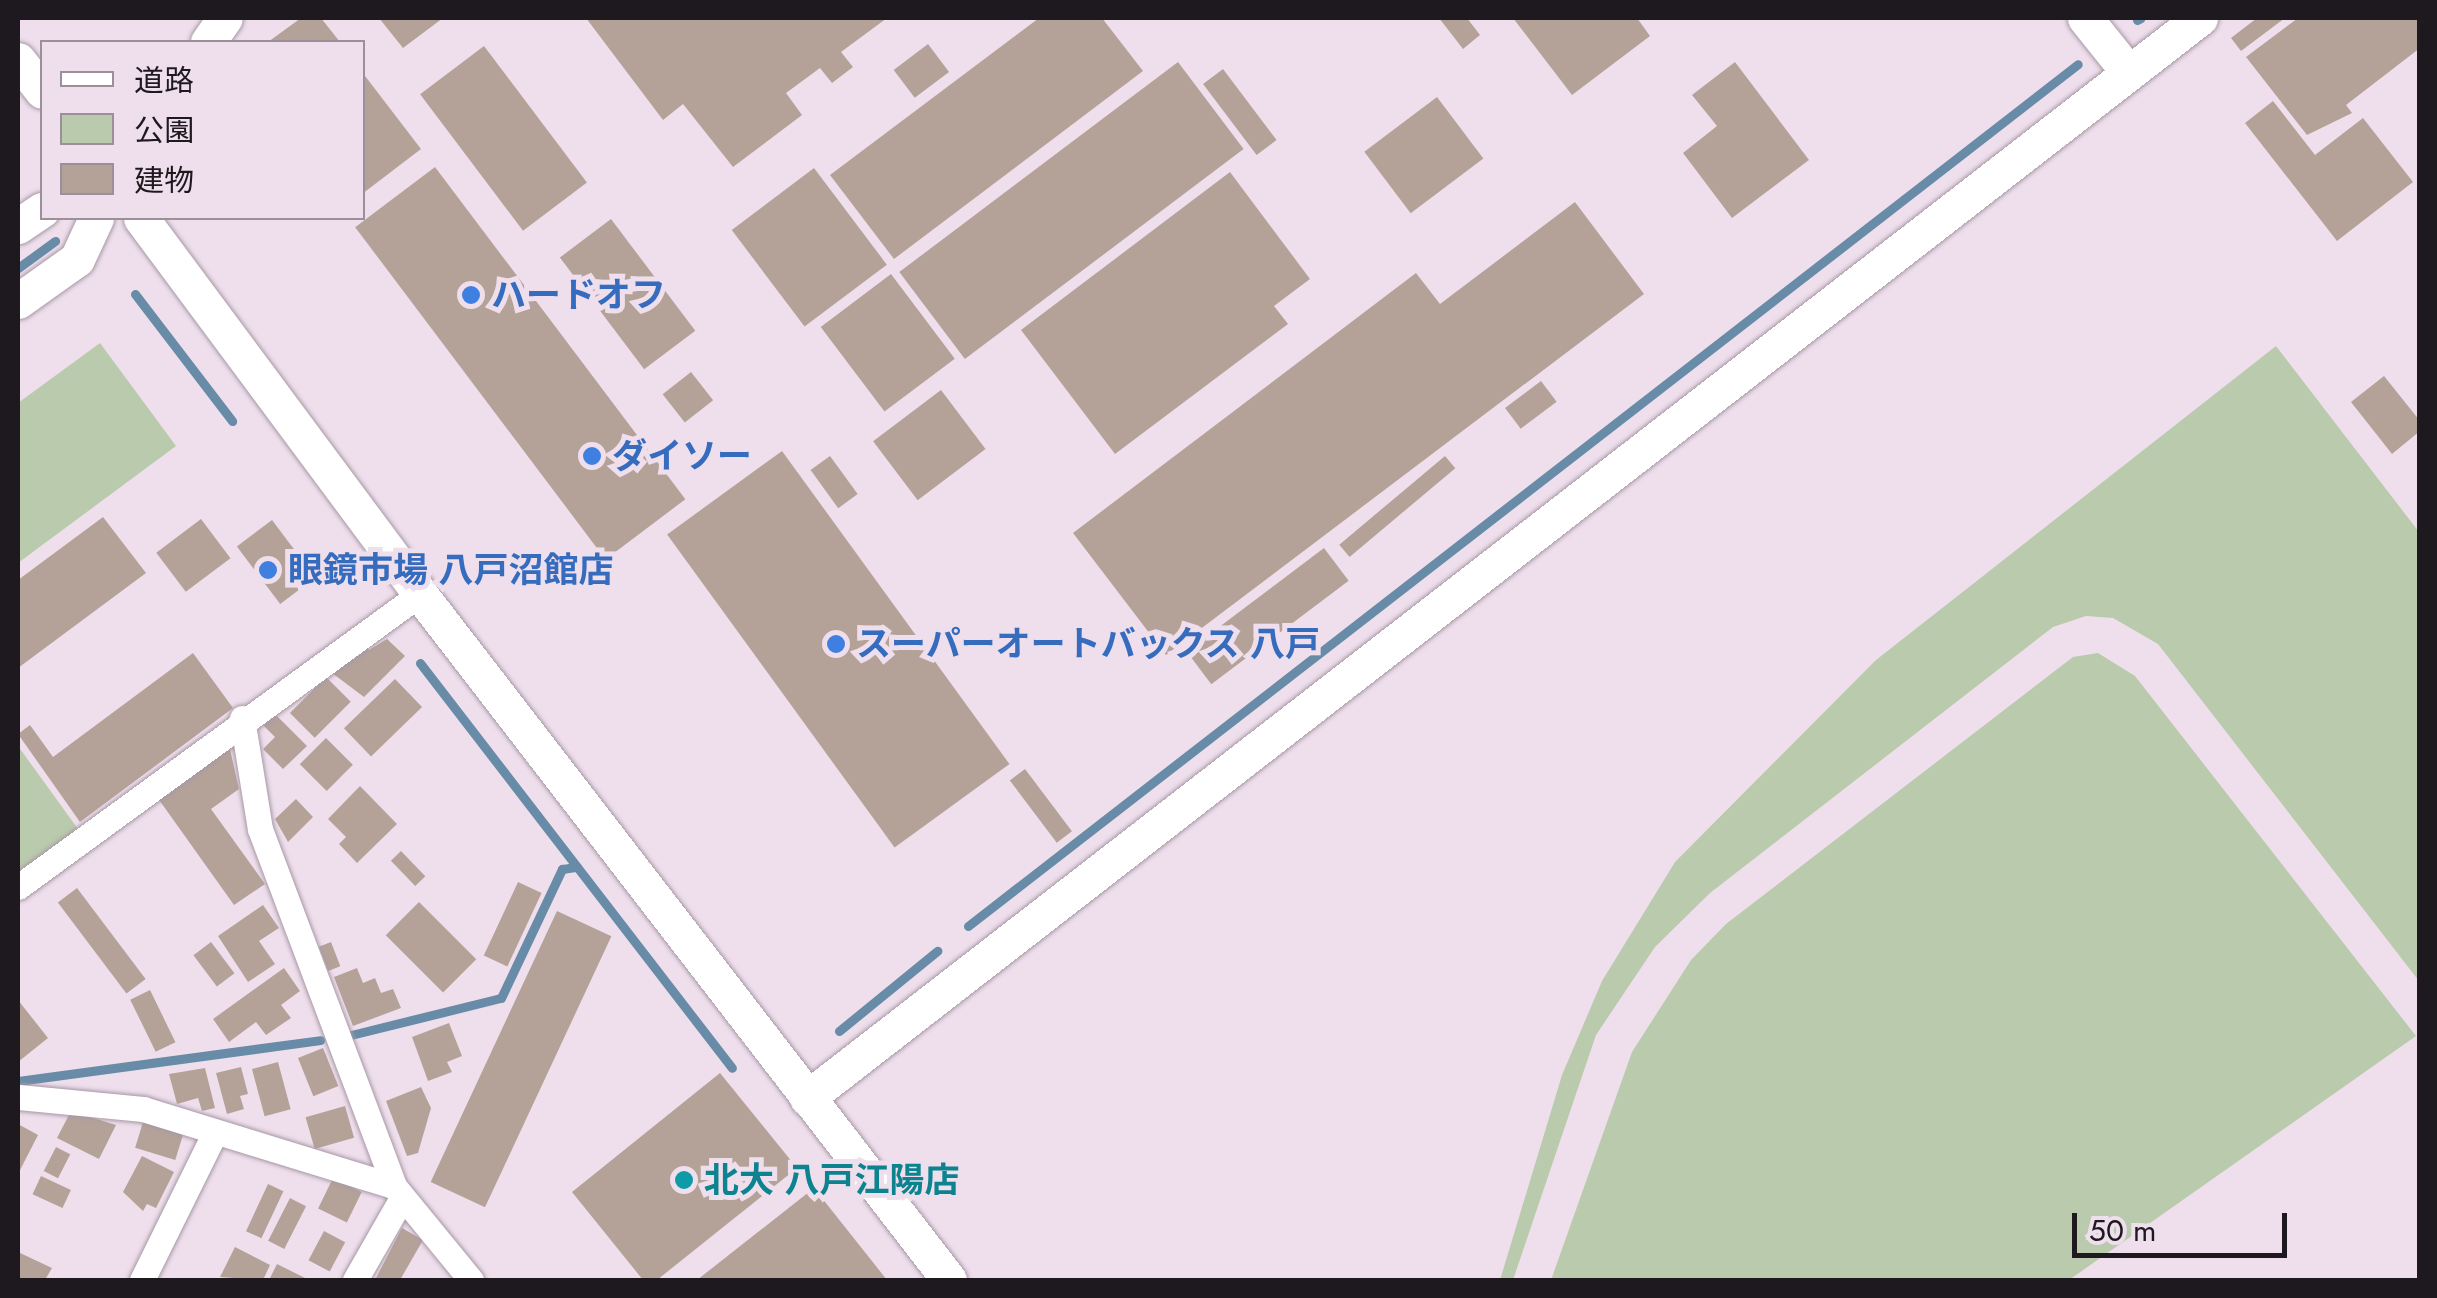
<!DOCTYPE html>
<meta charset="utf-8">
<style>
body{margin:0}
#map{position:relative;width:2437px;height:1298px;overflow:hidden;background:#efdfed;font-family:Jost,"Noto Sans JP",sans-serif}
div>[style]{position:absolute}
.green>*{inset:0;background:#bacaad}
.stream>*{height:9px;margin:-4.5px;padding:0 4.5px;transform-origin:4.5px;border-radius:4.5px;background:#688ba7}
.building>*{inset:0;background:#b4a299;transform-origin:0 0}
.roads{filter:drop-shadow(0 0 2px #a798a5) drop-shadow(0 0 2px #a798a5)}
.street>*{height:25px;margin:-12.5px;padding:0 12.5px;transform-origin:12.5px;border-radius:12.5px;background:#fff}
.secondary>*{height:35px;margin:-17.5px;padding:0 17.5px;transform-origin:17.5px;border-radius:17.5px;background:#fff}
.dots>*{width:28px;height:28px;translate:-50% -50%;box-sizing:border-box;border:5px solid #efdfed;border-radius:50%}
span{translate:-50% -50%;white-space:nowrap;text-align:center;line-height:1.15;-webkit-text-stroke:10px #efdfed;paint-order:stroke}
.shop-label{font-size:35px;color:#366cbe;font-weight:700}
.left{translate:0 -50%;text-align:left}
.culture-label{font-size:35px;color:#0d838f;font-weight:700}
.frame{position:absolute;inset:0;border:20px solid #1e191e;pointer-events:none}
.legend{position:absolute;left:40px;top:40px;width:325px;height:180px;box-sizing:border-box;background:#efdfed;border:2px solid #9b909a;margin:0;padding:12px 18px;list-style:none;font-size:30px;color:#1e191e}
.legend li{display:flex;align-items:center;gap:20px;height:50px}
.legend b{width:50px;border:2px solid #9b909a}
.scale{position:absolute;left:2072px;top:1213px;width:215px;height:45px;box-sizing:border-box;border:5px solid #1e191e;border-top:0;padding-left:12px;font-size:30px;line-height:35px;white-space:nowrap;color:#1e191e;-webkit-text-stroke:8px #efdfed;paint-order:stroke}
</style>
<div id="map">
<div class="green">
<i style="clip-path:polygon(100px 343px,176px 446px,18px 563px,18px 403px)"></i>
<i style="clip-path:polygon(2276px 346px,2419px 532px,2419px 981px,2158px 644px,2113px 618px,2086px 616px,2053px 627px,1710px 893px,1655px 947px,1596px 1035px,1513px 1280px,1500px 1280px,1562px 1075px,1602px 981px,1675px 862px,1876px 660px)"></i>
<i style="clip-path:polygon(2098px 653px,2135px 676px,2416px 1036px,2069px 1280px,1551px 1280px,1632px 1052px,1691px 960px,1726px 924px,2073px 657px)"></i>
<i style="clip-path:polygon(18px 746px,78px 829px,18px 874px)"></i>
</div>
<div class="stream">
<i style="left:2137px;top:20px;width:4px;rotate:-27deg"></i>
<i style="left:18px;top:268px;width:46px;rotate:-36.1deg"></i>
<i style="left:135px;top:294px;width:160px;rotate:52.6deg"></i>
<i style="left:420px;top:663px;width:511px;rotate:52.39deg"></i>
<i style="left:968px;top:926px;width:1405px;rotate:-37.83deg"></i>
<i style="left:839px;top:1031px;width:127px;rotate:-39.2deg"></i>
<i style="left:351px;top:1035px;width:154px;rotate:-13.9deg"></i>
<i style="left:501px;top:998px;width:143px;rotate:-64.7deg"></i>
<i style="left:562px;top:869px;width:15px;rotate:-8deg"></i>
<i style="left:18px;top:1081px;width:305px;rotate:-7.7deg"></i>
</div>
<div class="building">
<i style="clip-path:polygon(301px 18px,321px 18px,340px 42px,268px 42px)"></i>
<i style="clip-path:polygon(379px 18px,443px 18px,403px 48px)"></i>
<i style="clip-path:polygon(586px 18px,887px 18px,841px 52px,853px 67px,832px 83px,820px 68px,786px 93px,802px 115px,733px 167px,683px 104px,663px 120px)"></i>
<i style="clip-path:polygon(1039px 18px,1102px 18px,1143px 71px,894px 259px,830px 175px)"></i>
<i style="clip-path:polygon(1439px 18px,1467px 18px,1480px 35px,1463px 49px)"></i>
<i style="clip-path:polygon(1513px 18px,1637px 18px,1650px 36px,1572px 95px)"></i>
<i style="clip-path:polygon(2257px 18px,2285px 18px,2241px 51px,2231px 38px)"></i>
<i style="clip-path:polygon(2298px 18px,2420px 18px,2420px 48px,2346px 105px,2352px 113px,2307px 135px,2246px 57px)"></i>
<i style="left:928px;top:44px;width:35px;height:43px;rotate:53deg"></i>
<i style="left:484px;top:46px;width:171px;height:80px;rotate:53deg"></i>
<i style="left:1178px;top:62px;width:109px;height:349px;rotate:53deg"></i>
<i style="clip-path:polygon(1735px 62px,1809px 160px,1732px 218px,1683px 153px,1717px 126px,1692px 95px)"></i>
<i style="left:1223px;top:69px;width:89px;height:25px;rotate:53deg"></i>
<i style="clip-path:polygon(362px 72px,421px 149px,362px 194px)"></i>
<i style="left:1437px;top:97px;width:77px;height:91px;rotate:53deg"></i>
<i style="clip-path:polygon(2273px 101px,2315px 155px,2363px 118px,2413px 182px,2337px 241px,2245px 123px)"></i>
<i style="left:435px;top:167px;width:416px;height:100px;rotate:53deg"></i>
<i style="left:814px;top:168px;width:121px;height:103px;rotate:53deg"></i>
<i style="clip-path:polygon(1230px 172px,1310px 279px,1274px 306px,1288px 324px,1115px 454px,1021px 330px)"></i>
<i style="clip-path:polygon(1575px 202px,1644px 294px,1166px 655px,1073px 533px,1416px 273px,1440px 304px)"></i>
<i style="left:611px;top:219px;width:140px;height:64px;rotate:53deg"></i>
<i style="left:891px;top:274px;width:106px;height:88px;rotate:53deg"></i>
<i style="left:691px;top:372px;width:36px;height:36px;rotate:52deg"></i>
<i style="clip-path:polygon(2384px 376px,2420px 421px,2420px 431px,2392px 454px,2351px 402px)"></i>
<i style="left:1541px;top:381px;width:26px;height:45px;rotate:53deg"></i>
<i style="left:941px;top:390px;width:74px;height:85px;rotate:53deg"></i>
<i style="left:782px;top:451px;width:387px;height:142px;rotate:54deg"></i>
<i style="left:830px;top:456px;width:47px;height:24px;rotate:54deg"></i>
<i style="left:1445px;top:456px;width:16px;height:138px;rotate:50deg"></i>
<i style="clip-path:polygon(103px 517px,146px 573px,18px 668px,18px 580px)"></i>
<i style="left:201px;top:519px;width:49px;height:56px;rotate:53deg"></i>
<i style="left:272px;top:520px;width:72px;height:44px;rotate:53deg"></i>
<i style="left:1324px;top:548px;width:41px;height:172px;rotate:53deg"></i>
<i style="clip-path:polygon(387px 639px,405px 656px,364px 697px,332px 673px,362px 643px,369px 650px)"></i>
<i style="clip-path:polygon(193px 653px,233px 708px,80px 822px,18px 734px,30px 725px,53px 757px)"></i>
<i style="left:326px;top:677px;width:35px;height:51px;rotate:45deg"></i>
<i style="left:395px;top:679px;width:39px;height:71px;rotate:46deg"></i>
<i style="clip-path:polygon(275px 714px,307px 746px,283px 769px,263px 749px,275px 737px,263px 725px)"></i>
<i style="left:326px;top:738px;width:38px;height:37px;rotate:45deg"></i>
<i style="clip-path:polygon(229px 745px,239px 789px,211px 809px,265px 884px,234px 905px,157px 797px)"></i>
<i style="left:1025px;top:769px;width:78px;height:19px;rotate:53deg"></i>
<i style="clip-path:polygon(360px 786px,397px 824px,357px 863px,339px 844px,346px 837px,328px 819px)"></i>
<i style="clip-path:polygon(296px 799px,313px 817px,288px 842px,275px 819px)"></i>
<i style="left:401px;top:851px;width:35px;height:14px;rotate:46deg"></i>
<i style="left:518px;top:882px;width:26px;height:81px;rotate:25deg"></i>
<i style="left:77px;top:888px;width:114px;height:24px;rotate:53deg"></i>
<i style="left:419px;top:902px;width:81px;height:47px;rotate:45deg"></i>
<i style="clip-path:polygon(263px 905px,279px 928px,259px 941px,275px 964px,248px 982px,218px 936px)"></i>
<i style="left:557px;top:911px;width:60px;height:299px;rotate:25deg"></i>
<i style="left:211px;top:942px;width:39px;height:22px;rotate:53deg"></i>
<i style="left:331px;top:942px;width:26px;height:13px;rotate:69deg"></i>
<i style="clip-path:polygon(284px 968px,300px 991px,281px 1005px,291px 1018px,266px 1035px,256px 1022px,229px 1042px,213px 1019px)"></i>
<i style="clip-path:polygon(357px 968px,363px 983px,375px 978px,381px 993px,393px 989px,401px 1008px,353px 1026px,334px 977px)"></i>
<i style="left:150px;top:990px;width:58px;height:22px;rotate:64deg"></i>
<i style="clip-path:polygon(18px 1000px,48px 1038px,18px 1062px)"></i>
<i style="clip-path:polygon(449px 1023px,462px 1056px,447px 1062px,452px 1072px,428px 1081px,412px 1037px)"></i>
<i style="left:323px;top:1048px;width:41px;height:27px;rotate:68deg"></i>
<i style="left:278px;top:1062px;width:49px;height:27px;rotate:75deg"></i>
<i style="clip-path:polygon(241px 1067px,248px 1094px,240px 1096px,244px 1109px,227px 1114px,216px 1073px)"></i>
<i style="clip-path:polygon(205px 1068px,215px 1108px,202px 1111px,198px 1098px,177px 1104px,169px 1074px)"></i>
<i style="clip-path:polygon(720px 1073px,797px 1168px,657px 1280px,643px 1280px,572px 1192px)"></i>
<i style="clip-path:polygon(421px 1087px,431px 1108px,418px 1153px,407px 1156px,386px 1101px)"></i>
<i style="left:345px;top:1106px;width:33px;height:41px;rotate:74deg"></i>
<i style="clip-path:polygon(71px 1111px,116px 1125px,99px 1159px,57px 1138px)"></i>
<i style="left:143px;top:1122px;width:42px;height:27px;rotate:17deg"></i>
<i style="clip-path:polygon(18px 1124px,38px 1135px,18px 1174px)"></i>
<i style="left:56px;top:1147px;width:16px;height:27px;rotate:27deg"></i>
<i style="clip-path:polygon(142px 1156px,174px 1172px,156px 1208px,147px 1204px,143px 1211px,123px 1192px)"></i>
<i style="left:41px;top:1176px;width:33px;height:20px;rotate:25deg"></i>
<i style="left:333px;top:1178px;width:32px;height:34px;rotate:26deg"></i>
<i style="left:268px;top:1184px;width:17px;height:52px;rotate:25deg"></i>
<i style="clip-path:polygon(814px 1188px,887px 1280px,697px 1280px)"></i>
<i style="left:290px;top:1198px;width:18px;height:48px;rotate:27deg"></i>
<i style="clip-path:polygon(402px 1228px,423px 1240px,400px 1280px,375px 1280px)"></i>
<i style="left:324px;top:1231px;width:24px;height:33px;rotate:28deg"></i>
<i style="clip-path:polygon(235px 1247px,270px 1265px,263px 1280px,220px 1277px)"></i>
<i style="clip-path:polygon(18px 1252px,52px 1268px,45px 1280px,18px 1280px)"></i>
<i style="clip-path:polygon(277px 1264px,309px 1280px,269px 1280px)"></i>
</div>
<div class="roads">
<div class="street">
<i style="left:242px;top:718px;width:112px;rotate:80.8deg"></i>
<i style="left:260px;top:829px;width:381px;rotate:69.4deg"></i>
<i style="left:394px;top:1186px;width:122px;rotate:50.7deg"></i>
<i style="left:18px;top:887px;width:497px;rotate:-36.1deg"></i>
<i style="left:18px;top:1097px;width:126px;rotate:5.5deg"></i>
<i style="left:143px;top:1109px;width:263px;rotate:17.1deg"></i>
<i style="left:142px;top:1280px;width:163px;rotate:-63.7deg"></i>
<i style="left:355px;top:1280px;width:95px;rotate:-60.2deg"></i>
</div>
<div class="secondary">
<i style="left:2085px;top:18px;width:70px;rotate:51.3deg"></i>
<i style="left:208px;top:42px;width:29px;rotate:-55deg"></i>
<i style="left:18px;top:60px;width:39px;rotate:52deg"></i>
<i style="left:141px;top:218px;width:468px;rotate:53.4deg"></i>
<i style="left:420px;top:594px;width:866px;rotate:52.36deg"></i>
<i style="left:18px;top:226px;width:29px;rotate:-34deg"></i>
<i style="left:18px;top:301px;width:72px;rotate:-35.4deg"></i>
<i style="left:77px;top:259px;width:45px;rotate:-65.1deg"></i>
<i style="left:807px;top:1098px;width:1763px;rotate:-37.79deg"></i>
</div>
</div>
<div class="dots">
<i style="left:471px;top:295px;background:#3f7fe0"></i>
<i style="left:592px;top:456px;background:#3f7fe0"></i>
<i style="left:268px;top:570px;background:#3f7fe0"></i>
<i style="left:836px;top:644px;background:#3f7fe0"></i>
<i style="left:684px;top:1180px;background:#0f9aa8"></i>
</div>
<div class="shop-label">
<span class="left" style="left:491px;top:295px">ハードオフ</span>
<span class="left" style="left:612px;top:456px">ダイソー</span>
<span class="left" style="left:288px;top:570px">眼鏡市場 八戸沼館店</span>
<span class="left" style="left:856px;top:644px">スーパーオートバックス 八戸</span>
</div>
<div class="culture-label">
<span class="left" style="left:704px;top:1180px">北大 八戸江陽店</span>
</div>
<div class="frame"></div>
<ul class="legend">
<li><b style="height:12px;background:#fff"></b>道路</li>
<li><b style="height:28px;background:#bacaad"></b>公園</li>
<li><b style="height:28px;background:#b4a299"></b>建物</li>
</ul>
<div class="scale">50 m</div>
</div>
